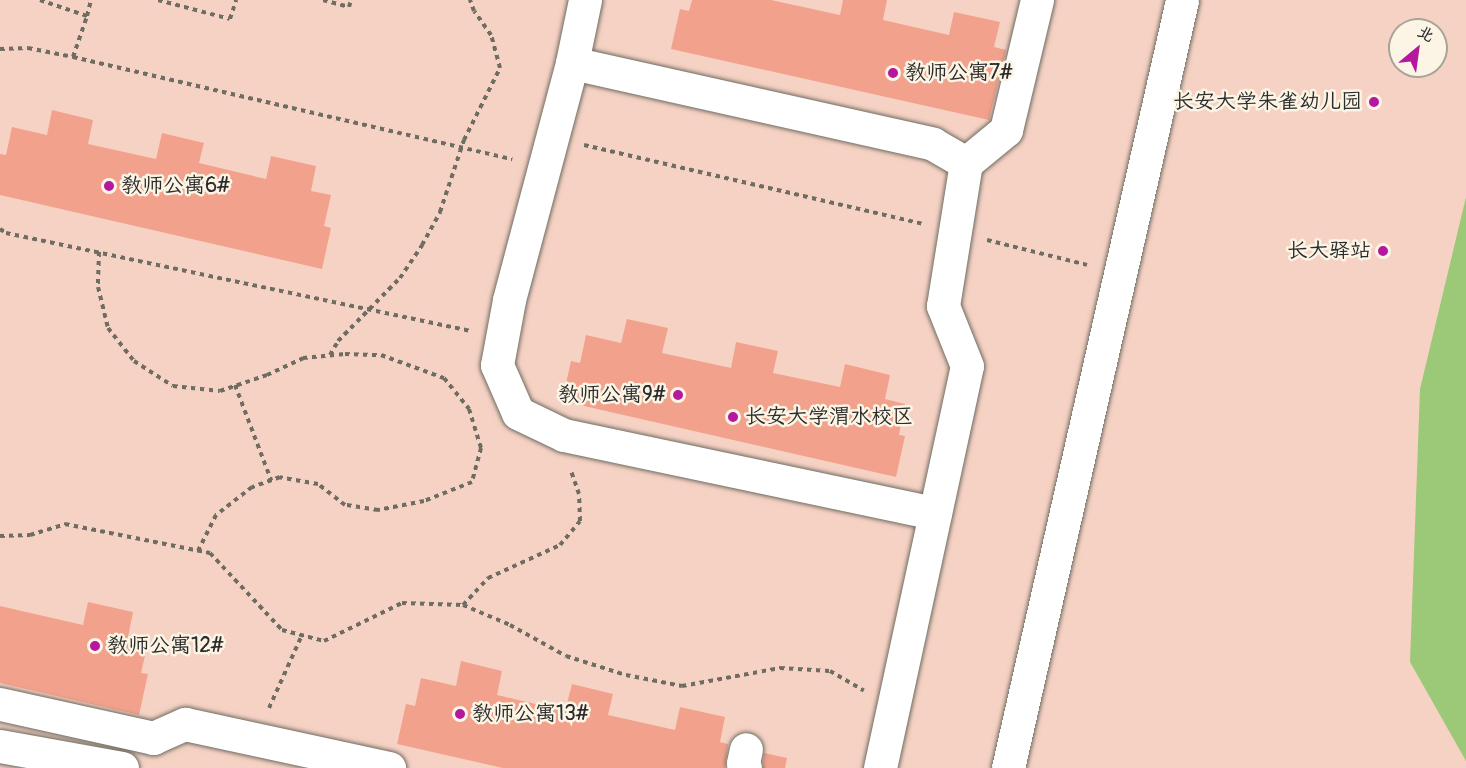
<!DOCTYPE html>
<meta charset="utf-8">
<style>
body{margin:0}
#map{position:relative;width:1466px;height:768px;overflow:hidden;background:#eee6c8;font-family:Pangolin,"LXGW WenKai TC",sans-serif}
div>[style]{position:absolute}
.built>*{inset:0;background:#f6d2c4}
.green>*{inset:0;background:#9cc977}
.building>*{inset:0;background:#f2a28c}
.path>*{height:4px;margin-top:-2px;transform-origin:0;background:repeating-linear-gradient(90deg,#6f6c62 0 4.5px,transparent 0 9px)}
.roads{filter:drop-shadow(0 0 2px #6f6c62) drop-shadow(0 0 2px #6f6c62)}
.minor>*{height:33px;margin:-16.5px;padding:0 16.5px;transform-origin:16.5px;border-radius:16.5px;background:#fff}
.dots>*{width:16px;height:16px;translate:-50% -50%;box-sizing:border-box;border:3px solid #fcf5e5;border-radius:50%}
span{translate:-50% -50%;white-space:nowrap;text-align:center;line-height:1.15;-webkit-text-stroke:5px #fcf5e5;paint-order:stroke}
.poi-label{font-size:21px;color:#2b2b2b}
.left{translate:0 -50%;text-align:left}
.right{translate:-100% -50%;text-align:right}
.north{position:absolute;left:1388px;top:18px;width:60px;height:60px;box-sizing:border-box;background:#fcf5e5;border:2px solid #a8a49b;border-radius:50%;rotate:29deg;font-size:16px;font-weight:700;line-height:24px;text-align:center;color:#2b2b2b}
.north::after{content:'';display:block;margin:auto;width:21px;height:27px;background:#b5179e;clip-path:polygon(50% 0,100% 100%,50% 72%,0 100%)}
</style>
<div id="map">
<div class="built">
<i style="clip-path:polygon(evenodd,0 0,1466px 0,1466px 768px,0 768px,0 0,1400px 30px,1436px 30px,1436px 66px,1400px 66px,1400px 30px)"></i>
</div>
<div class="green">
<i style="clip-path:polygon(1466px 197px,1466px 761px,1410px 662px,1420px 389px)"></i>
</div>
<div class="building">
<i style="clip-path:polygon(692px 0,771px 0,840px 15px,843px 0,887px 0,883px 20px,949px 35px,954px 12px,1000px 22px,994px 47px,1006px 50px,989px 120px,671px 49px,680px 9px,689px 11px)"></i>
<i style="clip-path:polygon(52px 110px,93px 120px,88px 144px,156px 159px,162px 133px,204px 143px,199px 163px,266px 179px,271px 156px,316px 166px,311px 191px,331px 195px,324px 226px,331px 228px,322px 269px,0 195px,0 154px,6px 155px,12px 127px,47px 135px)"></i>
<i style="clip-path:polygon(627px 319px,668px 328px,662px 353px,731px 368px,736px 342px,778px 351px,773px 373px,840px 387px,845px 364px,890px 375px,885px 399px,905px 404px,899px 435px,905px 436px,896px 477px,562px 401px,571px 361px,580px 363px,586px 335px,621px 343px)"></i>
<i style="clip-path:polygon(88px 602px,133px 612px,128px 637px,148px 642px,141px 673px,148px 674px,139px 715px,0 683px,0 606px,83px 625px)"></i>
<i style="clip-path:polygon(461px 661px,502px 671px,497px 695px,565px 711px,572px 684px,613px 694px,608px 715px,675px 730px,680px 707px,725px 717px,720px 742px,728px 744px,725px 768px,503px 768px,397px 744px,406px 704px,415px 706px,421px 678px,456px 686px)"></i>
<i style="clip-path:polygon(764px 753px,787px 758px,785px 768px,763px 768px)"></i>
</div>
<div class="path">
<i style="left:40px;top:0;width:50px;rotate:18.8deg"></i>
<i style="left:87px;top:16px;width:16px;rotate:-76deg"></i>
<i style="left:158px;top:0;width:74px;rotate:14.8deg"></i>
<i style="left:230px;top:19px;width:20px;rotate:-72deg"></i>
<i style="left:323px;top:0;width:27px;rotate:15deg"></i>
<i style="left:349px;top:7px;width:7px;rotate:-74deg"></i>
<i style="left:0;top:49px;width:28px;rotate:-2deg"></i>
<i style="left:28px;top:48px;width:46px;rotate:11.3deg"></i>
<i style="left:73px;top:57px;width:451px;rotate:13.1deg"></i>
<i style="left:73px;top:57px;width:43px;rotate:-71.1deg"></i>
<i style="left:584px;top:145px;width:349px;rotate:13.1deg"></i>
<i style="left:0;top:229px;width:7px;rotate:34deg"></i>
<i style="left:6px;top:233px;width:475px;rotate:11.9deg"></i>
<i style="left:987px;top:240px;width:103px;rotate:14deg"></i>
<i style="left:99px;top:252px;width:35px;rotate:92deg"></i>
<i style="left:98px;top:287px;width:42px;rotate:76.3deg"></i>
<i style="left:108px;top:328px;width:42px;rotate:51.8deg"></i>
<i style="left:134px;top:361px;width:46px;rotate:32.7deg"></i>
<i style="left:173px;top:386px;width:47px;rotate:6.1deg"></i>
<i style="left:220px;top:391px;width:50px;rotate:-18.8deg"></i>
<i style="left:267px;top:375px;width:40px;rotate:-25deg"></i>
<i style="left:303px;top:358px;width:42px;rotate:-5.4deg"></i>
<i style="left:345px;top:354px;width:36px;rotate:2deg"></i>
<i style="left:381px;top:355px;width:67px;rotate:20.1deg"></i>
<i style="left:444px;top:378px;width:40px;rotate:51deg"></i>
<i style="left:469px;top:409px;width:41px;rotate:72.9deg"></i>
<i style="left:481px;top:448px;width:35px;rotate:105deg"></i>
<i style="left:472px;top:482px;width:52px;rotate:158.4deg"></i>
<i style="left:424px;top:501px;width:47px;rotate:168.9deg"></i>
<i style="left:378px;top:510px;width:33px;rotate:-171deg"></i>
<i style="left:345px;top:505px;width:34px;rotate:-142deg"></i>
<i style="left:318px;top:484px;width:39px;rotate:-170deg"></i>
<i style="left:280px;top:477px;width:30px;rotate:160deg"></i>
<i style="left:252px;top:487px;width:46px;rotate:142.1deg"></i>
<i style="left:216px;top:515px;width:40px;rotate:116.6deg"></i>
<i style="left:330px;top:355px;width:16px;rotate:-60deg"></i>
<i style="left:338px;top:341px;width:88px;rotate:-45.5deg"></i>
<i style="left:400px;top:278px;width:40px;rotate:-56deg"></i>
<i style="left:422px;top:245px;width:38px;rotate:-61deg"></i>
<i style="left:440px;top:212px;width:76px;rotate:-71.6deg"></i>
<i style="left:464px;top:140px;width:80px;rotate:-63.4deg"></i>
<i style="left:500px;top:68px;width:34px;rotate:-105deg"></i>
<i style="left:491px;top:35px;width:29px;rotate:-125deg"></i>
<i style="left:474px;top:11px;width:12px;rotate:-110deg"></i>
<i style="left:235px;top:385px;width:102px;rotate:69.2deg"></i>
<i style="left:0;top:536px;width:30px;rotate:-2deg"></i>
<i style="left:30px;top:535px;width:37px;rotate:-17deg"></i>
<i style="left:65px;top:524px;width:148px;rotate:11.3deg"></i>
<i style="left:210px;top:553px;width:105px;rotate:46.9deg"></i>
<i style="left:282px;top:630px;width:43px;rotate:14.7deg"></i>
<i style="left:324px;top:641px;width:87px;rotate:-26deg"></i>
<i style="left:402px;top:603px;width:61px;rotate:1.9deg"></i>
<i style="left:463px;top:605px;width:51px;rotate:23.1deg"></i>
<i style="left:510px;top:625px;width:64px;rotate:29deg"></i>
<i style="left:566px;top:656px;width:63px;rotate:17.6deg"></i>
<i style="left:626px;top:675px;width:57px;rotate:11.1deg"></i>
<i style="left:682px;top:686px;width:100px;rotate:-10.4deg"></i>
<i style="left:780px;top:668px;width:50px;rotate:3.4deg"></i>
<i style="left:830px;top:671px;width:39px;rotate:30deg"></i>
<i style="left:463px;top:605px;width:37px;rotate:-47deg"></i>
<i style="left:488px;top:578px;width:79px;rotate:-24.6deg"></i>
<i style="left:560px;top:545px;width:31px;rotate:-50deg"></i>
<i style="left:580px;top:521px;width:27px;rotate:-92deg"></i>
<i style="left:579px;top:494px;width:24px;rotate:-109deg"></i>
<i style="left:269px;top:708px;width:80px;rotate:-65.7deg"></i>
</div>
<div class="roads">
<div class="minor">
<i style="left:585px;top:0;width:64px;rotate:101.7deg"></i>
<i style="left:572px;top:63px;width:245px;rotate:104.9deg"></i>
<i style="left:509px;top:300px;width:66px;rotate:100.5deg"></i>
<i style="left:497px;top:365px;width:52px;rotate:66.4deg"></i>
<i style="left:518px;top:413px;width:51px;rotate:25.6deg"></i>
<i style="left:564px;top:435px;width:379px;rotate:11.9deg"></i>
<i style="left:572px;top:63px;width:370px;rotate:12.6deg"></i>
<i style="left:933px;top:144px;width:38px;rotate:30deg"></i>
<i style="left:0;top:704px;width:157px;rotate:12.5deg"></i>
<i style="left:153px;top:738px;width:35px;rotate:-24deg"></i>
<i style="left:185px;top:724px;width:209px;rotate:12.2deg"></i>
<i style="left:0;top:746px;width:124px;rotate:10.2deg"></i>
<i style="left:745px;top:768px;width:5px;rotate:-112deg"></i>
<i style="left:743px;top:763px;width:14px;rotate:-78deg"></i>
<i style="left:880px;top:768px;width:411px;rotate:-77.8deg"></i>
<i style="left:967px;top:366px;width:65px;rotate:-111.8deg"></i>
<i style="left:943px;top:306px;width:145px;rotate:-80.9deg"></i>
<i style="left:966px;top:163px;width:52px;rotate:-39.5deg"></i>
<i style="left:1006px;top:130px;width:134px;rotate:-76.6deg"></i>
<i style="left:1008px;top:768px;width:787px;rotate:-77.23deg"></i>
</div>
</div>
<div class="dots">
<i style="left:893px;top:73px;background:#b5179e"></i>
<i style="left:1374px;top:102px;background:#b5179e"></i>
<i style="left:109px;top:186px;background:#b5179e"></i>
<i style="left:1383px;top:251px;background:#b5179e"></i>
<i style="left:678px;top:395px;background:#b5179e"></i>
<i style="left:733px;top:417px;background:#b5179e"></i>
<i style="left:95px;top:646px;background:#b5179e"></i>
<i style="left:460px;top:714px;background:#b5179e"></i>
</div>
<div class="poi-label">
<span class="left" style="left:905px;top:73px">教师公寓7#</span>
<span class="right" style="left:1362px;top:102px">长安大学朱雀幼儿园</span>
<span class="left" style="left:121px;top:186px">教师公寓6#</span>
<span class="right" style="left:1371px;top:251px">长大驿站</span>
<span class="right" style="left:666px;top:395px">教师公寓9#</span>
<span class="left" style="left:745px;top:417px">长安大学渭水校区</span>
<span class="left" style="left:107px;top:646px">教师公寓12#</span>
<span class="left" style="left:472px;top:714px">教师公寓13#</span>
</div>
<div class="north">北</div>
</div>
